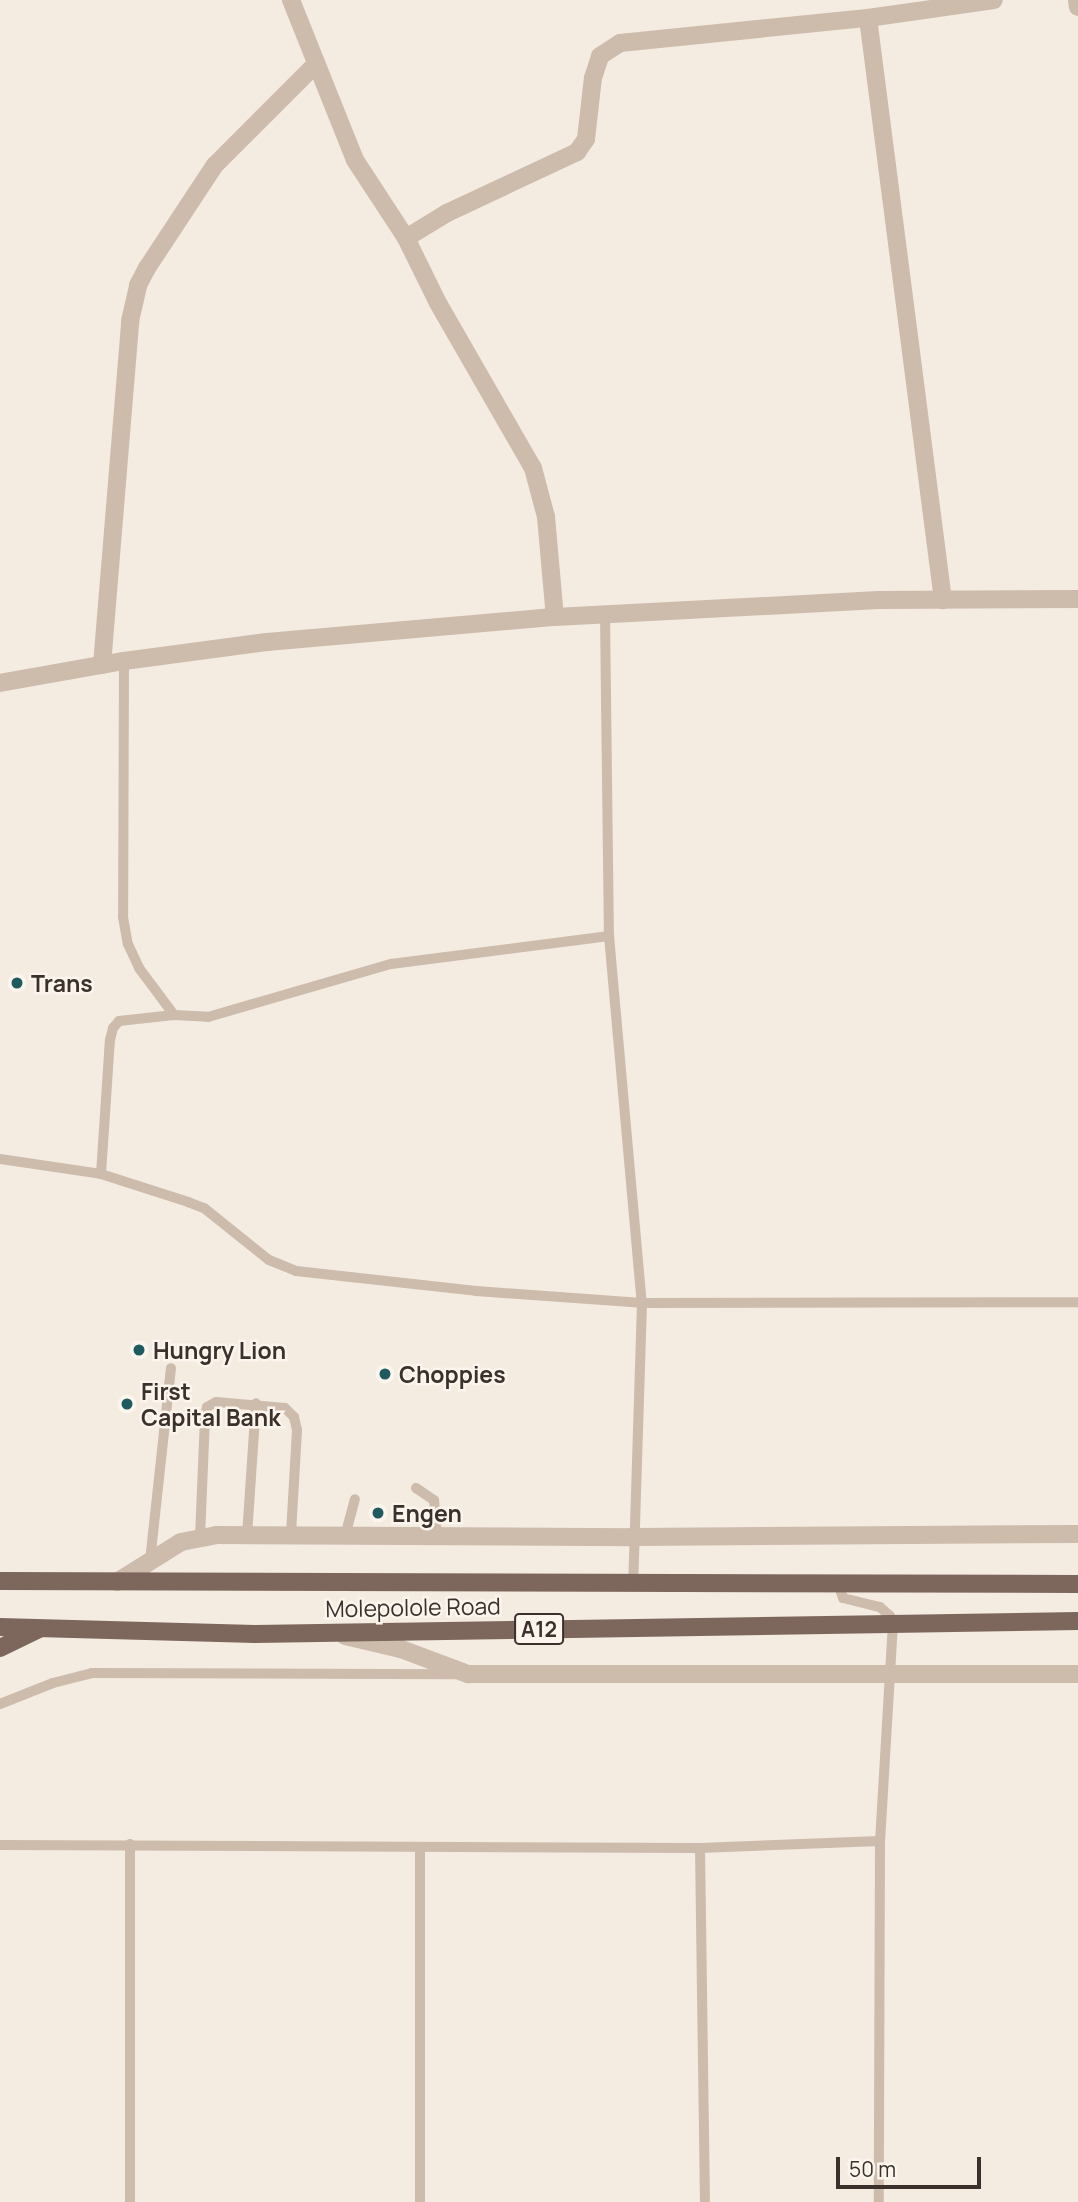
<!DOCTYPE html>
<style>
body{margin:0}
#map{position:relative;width:1078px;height:2202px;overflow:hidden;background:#f4ebe1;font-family:Manrope,sans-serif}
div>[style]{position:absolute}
.lane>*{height:10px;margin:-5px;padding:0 5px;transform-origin:5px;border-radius:5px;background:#cdbbac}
.street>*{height:18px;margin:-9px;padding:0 9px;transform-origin:9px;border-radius:9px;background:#cdbbac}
.primary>*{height:18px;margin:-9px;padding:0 9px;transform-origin:9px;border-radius:9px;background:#7d675c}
.dots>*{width:19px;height:19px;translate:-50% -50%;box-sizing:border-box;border:4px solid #fbf5ee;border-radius:50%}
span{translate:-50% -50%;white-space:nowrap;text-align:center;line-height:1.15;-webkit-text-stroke:5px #fbf5ee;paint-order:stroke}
.shield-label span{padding:2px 5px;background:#fbf5ee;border:2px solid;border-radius:5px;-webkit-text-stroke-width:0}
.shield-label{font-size:21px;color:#3b302b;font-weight:700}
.poi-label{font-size:23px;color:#3b302b;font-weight:700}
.left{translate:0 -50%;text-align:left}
.street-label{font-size:23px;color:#3b302b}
.scale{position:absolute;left:836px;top:2157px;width:145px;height:32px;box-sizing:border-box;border:4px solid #3b302b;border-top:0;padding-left:9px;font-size:21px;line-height:24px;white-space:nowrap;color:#3b302b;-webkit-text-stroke:5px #fbf5ee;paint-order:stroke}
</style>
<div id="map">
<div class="lane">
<i style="left:605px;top:614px;width:322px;rotate:89.3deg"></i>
<i style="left:609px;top:936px;width:368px;rotate:84.9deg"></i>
<i style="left:642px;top:1303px;width:281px;rotate:91.8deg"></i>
<i style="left:124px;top:661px;width:256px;rotate:90.2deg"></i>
<i style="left:123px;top:917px;width:27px;rotate:80deg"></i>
<i style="left:128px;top:944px;width:26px;rotate:65deg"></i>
<i style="left:139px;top:968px;width:59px;rotate:53.3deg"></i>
<i style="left:0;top:1159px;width:102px;rotate:8.4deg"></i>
<i style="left:101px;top:1174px;width:91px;rotate:17.8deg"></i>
<i style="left:188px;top:1202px;width:17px;rotate:21deg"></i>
<i style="left:204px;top:1208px;width:83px;rotate:38.7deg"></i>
<i style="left:269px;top:1260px;width:29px;rotate:22deg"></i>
<i style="left:296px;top:1271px;width:181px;rotate:6.3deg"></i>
<i style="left:476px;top:1291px;width:166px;rotate:4.1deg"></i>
<i style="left:642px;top:1303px;width:436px;rotate:-0.1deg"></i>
<i style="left:101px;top:1174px;width:134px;rotate:-86.2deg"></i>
<i style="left:110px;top:1040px;width:12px;rotate:-76deg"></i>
<i style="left:113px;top:1028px;width:9px;rotate:-49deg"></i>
<i style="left:119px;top:1021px;width:55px;rotate:-6.2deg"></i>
<i style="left:174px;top:1015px;width:34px;rotate:3deg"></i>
<i style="left:208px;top:1017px;width:191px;rotate:-16.2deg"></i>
<i style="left:391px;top:964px;width:220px;rotate:-7.3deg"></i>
<i style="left:416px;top:1488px;width:22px;rotate:34deg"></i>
<i style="left:434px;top:1500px;width:36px;rotate:85deg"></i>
<i style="left:247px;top:1535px;width:132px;rotate:-86.1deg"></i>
<i style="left:345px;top:1536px;width:38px;rotate:-75deg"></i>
<i style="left:200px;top:1537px;width:121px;rotate:-87.6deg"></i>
<i style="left:205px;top:1416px;width:9px;rotate:-77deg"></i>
<i style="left:207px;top:1407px;width:10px;rotate:-29deg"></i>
<i style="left:216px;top:1402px;width:69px;rotate:5deg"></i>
<i style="left:285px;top:1408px;width:13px;rotate:45deg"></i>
<i style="left:294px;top:1417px;width:13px;rotate:77deg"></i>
<i style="left:297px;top:1430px;width:105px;rotate:93.3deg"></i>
<i style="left:150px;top:1561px;width:194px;rotate:-83.8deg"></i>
<i style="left:838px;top:1584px;width:15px;rotate:70deg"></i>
<i style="left:843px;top:1598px;width:38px;rotate:14deg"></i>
<i style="left:880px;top:1607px;width:13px;rotate:42deg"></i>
<i style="left:890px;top:1616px;width:8px;rotate:67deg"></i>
<i style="left:893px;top:1623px;width:218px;rotate:93.4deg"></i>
<i style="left:880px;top:1841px;width:361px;rotate:90.2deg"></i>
<i style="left:0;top:1704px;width:57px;rotate:-21.6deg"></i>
<i style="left:53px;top:1683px;width:40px;rotate:-14.4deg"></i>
<i style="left:92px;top:1673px;width:363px;rotate:0.2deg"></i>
<i style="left:130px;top:1844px;width:358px;rotate:90deg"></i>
<i style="left:0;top:1845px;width:700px;rotate:0.25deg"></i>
<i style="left:700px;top:1848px;width:180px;rotate:-2.2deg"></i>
<i style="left:700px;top:1848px;width:354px;rotate:89.2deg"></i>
<i style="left:420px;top:2202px;width:354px;rotate:-90deg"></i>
</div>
<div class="street">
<i style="left:291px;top:0;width:172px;rotate:68.2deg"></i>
<i style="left:355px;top:160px;width:93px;rotate:56.8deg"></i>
<i style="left:406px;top:238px;width:72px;rotate:63.8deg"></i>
<i style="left:438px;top:303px;width:190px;rotate:60.1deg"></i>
<i style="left:533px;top:468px;width:51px;rotate:75.1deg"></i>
<i style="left:546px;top:517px;width:100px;rotate:84.9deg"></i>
<i style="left:1077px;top:0;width:7px;rotate:82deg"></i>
<i style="left:868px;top:18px;width:587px;rotate:82.66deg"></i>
<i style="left:406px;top:238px;width:48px;rotate:-31.4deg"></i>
<i style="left:447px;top:213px;width:144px;rotate:-25.1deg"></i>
<i style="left:577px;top:152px;width:16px;rotate:-55deg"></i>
<i style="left:586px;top:139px;width:61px;rotate:-83.5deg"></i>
<i style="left:593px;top:78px;width:23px;rotate:-72deg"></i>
<i style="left:600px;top:56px;width:24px;rotate:-33deg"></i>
<i style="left:620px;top:43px;width:249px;rotate:-5.8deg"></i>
<i style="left:868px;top:18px;width:127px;rotate:-8.1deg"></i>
<i style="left:102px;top:665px;width:345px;rotate:-85.3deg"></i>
<i style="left:130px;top:321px;width:37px;rotate:-77deg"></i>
<i style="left:138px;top:285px;width:19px;rotate:-62deg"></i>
<i style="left:147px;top:268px;width:123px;rotate:-56.6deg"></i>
<i style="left:215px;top:165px;width:143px;rotate:-45deg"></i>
<i style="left:0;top:683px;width:126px;rotate:-10.1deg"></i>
<i style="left:124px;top:661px;width:144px;rotate:-7.6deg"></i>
<i style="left:267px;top:642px;width:289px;rotate:-5deg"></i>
<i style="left:555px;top:617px;width:324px;rotate:-3deg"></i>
<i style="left:879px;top:600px;width:199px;rotate:-0.3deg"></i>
<i style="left:117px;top:1582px;width:75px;rotate:-32deg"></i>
<i style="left:181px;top:1542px;width:36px;rotate:-11deg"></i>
<i style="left:216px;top:1535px;width:419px;rotate:0.3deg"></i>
<i style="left:635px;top:1537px;width:443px;rotate:-0.4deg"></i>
<i style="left:345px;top:1636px;width:57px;rotate:13.1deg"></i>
<i style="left:401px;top:1649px;width:72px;rotate:20.5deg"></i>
<i style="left:468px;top:1674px;width:610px"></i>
</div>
<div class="primary">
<i style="left:0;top:1581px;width:1078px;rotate:0.16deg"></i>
<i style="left:0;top:1627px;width:255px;rotate:1.6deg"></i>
<i style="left:255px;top:1634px;width:823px;rotate:-0.9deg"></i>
<i style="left:0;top:1648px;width:43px;rotate:-26deg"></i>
</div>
<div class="dots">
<i style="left:17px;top:983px;background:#1f5a5e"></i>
<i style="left:139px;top:1350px;background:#1f5a5e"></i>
<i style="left:385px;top:1374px;background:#1f5a5e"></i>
<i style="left:127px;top:1404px;background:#1f5a5e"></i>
<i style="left:378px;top:1513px;background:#1f5a5e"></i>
</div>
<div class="shield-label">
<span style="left:539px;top:1629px">A12</span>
</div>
<div class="poi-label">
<span class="left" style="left:31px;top:983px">Trans</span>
<span class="left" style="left:153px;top:1350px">Hungry Lion</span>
<span class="left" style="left:399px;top:1374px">Choppies</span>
<span class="left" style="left:141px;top:1404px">First<br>Capital Bank</span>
<span class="left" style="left:392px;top:1513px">Engen</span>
</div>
<div class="street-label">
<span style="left:413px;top:1607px;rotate:-1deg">Molepolole Road</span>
</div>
<div class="scale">50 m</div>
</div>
